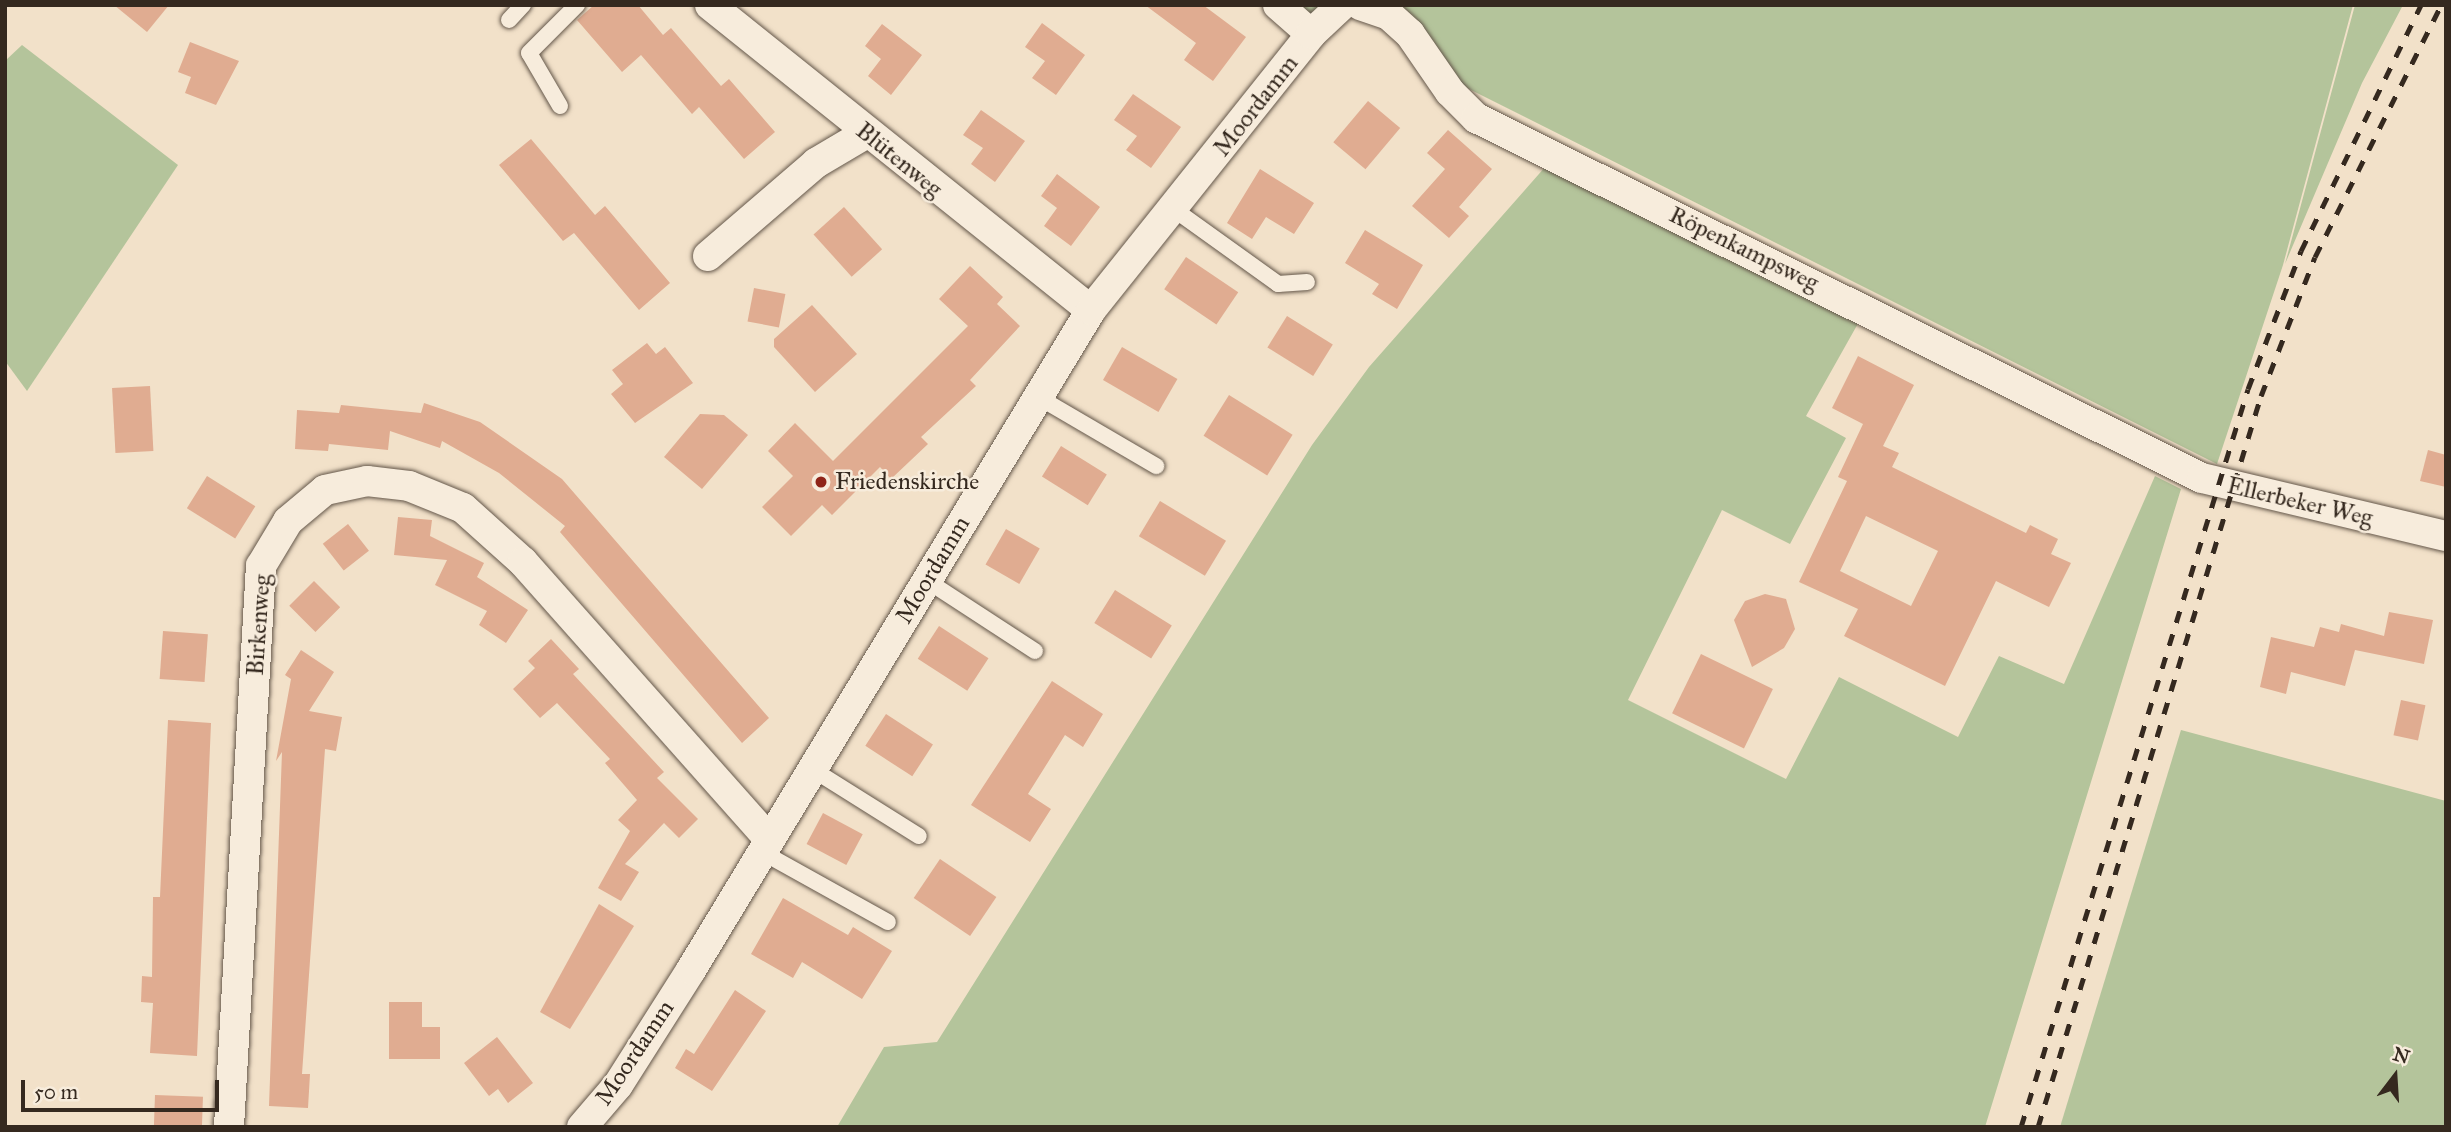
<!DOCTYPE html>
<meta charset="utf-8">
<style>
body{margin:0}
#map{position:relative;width:2451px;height:1132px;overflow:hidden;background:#f2e1c9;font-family:"IM FELL Great Primer",serif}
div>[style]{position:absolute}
.green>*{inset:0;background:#b4c49b}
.building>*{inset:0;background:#e0ac91;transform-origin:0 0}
.roads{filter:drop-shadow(0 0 2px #64574a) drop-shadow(0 0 2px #64574a)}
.service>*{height:16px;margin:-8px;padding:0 8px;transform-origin:8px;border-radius:8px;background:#f7ecdc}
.minor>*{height:30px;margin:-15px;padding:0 15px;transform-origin:15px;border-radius:15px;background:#f7ecdc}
.rail>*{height:5px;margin-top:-2.5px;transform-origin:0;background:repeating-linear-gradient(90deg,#35291f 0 12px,transparent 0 24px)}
.dots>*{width:19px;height:19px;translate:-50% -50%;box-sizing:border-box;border:4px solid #f7ecdc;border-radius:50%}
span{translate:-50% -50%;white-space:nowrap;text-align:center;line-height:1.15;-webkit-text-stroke:5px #f7ecdc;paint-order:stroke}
.street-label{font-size:24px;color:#35291f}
.poi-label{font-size:24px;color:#35291f}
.left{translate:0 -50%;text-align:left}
.frame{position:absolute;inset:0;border:7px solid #35291f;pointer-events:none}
.north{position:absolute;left:2360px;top:1041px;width:70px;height:70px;-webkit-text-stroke:5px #f7ecdc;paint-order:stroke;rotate:17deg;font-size:19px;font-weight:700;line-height:28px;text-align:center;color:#35291f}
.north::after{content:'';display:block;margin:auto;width:24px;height:32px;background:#35291f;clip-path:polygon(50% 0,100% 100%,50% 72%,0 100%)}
.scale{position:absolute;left:21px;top:1080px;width:198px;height:32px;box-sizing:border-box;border:4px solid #35291f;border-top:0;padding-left:9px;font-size:21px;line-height:24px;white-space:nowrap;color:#35291f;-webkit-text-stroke:5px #f7ecdc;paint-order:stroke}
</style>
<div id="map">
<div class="green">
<i style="clip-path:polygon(1266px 5px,2353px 5px,2283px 265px,2217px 464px,1453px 81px,1387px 9px,1290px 30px)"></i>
<i style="clip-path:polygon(2355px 5px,2403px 5px,2362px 83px,2285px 264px)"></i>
<i style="clip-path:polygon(22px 45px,178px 165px,27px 391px,5px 361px,5px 61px)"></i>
<i style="clip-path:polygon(1553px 158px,1860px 320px,1806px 416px,1846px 438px,1790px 544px,1722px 510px,1628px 700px,1786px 779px,1839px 677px,1958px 737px,1999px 656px,2064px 684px,2155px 476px,2181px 489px,1985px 1127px,837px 1127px,884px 1047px,937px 1042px,1312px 445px,1369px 367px)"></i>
<i style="clip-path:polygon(2181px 730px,2446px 801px,2446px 1127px,2060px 1127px)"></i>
</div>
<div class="building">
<i style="clip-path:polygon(114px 5px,169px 5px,147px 32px)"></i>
<i style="clip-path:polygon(594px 5px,638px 5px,663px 35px,671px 28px,721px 86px,729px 79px,775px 132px,744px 159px,699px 107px,692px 114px,641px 55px,622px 72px,577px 20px)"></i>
<i style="clip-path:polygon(1145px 5px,1203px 5px,1246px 37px,1213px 81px,1184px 60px,1196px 43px)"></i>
<i style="clip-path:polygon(1042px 23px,1085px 55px,1056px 95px,1032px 78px,1045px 61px,1025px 47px)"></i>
<i style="clip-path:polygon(882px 24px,922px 55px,891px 95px,868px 76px,881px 59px,865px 46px)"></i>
<i style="clip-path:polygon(190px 42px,239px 61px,216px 105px,185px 93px,191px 77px,178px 72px)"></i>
<i style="clip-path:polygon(1133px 94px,1181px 127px,1151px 168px,1126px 150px,1137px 136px,1114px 120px)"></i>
<i style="left:1368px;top:101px;width:42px;height:54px;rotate:40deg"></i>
<i style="clip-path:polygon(981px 110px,1025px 141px,995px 182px,971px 164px,983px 148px,963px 135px)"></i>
<i style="clip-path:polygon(1448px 130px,1492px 169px,1459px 207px,1469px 216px,1449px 238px,1412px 206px,1445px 169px,1427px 153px)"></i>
<i style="clip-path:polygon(531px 139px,595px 215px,605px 206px,670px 283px,639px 310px,574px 233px,563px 241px,499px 165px)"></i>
<i style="clip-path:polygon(1260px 169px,1314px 203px,1294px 234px,1266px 217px,1252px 239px,1227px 223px)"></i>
<i style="clip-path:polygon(1057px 174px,1100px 207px,1071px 246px,1044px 226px,1057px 208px,1041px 196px)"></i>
<i style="left:844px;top:207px;width:57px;height:41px;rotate:48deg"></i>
<i style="clip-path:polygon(1365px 230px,1423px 265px,1397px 309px,1372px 294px,1379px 284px,1345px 263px)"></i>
<i style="left:1186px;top:257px;width:63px;height:39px;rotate:34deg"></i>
<i style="clip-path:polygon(970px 266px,1003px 297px,997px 304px,1020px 326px,970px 380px,976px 386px,921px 437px,928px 444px,891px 479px,880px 467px,832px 515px,822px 505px,791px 536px,762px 507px,793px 476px,768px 451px,795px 423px,833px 461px,968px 326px,939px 299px)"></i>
<i style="left:754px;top:288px;width:32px;height:34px;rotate:11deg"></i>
<i style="clip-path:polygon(812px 305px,857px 354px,815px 392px,774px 347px,774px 339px)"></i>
<i style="left:1287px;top:316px;width:54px;height:37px;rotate:32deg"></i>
<i style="clip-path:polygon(647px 343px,656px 354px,665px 347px,693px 383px,635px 423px,611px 394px,623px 384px,612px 370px)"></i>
<i style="left:1122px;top:347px;width:64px;height:38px;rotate:30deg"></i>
<i style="clip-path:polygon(evenodd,1858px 356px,1914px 385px,1883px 446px,1899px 453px,1892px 467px,2026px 533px,2030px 525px,2058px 539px,2051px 554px,2071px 563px,2049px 607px,1996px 581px,1945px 686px,1844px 636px,1858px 609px,1799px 582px,1847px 481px,1838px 477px,1863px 424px,1832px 408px,1858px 356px,1866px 516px,1938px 551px,1911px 606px,1840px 571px,1866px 516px)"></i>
<i style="left:150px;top:386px;width:65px;height:38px;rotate:87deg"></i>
<i style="left:1229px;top:395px;width:75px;height:48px;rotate:32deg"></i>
<i style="clip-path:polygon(424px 403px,480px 422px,562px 479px,769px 718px,742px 743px,560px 532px,565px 526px,499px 473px,442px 441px,440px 448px,390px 431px,388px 450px,329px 444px,328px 451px,295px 449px,297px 410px,339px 413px,341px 405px,421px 413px)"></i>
<i style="clip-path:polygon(700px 414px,724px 415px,748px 435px,702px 489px,664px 457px)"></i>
<i style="left:1061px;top:446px;width:54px;height:36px;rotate:32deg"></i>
<i style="clip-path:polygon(2428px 450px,2446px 455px,2446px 487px,2420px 481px)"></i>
<i style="left:207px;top:476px;width:57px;height:38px;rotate:32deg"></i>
<i style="left:1160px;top:501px;width:77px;height:41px;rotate:31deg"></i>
<i style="clip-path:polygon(398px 517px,432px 520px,430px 536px,484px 563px,477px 577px,528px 610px,506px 643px,479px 625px,487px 611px,435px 585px,447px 560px,394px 555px)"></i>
<i style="left:348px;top:524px;width:34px;height:32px;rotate:52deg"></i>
<i style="left:1006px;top:529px;width:39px;height:41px;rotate:30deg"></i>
<i style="left:314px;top:581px;width:37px;height:35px;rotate:45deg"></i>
<i style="left:1115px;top:590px;width:67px;height:39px;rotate:32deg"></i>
<i style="clip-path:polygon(1765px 594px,1786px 599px,1795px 629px,1784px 648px,1752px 667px,1734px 620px,1745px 601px)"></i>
<i style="clip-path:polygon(2389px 612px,2433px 620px,2424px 664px,2355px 650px,2345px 686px,2291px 672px,2286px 694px,2260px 687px,2271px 637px,2314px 647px,2320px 627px,2339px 632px,2341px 624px,2384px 636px)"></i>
<i style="left:939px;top:626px;width:59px;height:39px;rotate:33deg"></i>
<i style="left:163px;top:631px;width:45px;height:48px;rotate:4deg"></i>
<i style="clip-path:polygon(551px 639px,579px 669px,573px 674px,664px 772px,657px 778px,698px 819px,679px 838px,664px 823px,625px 864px,639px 872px,621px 901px,598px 888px,630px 831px,618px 820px,637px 800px,605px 763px,610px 759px,557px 703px,540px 718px,513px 689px,535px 668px,528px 661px)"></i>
<i style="clip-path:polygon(301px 650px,334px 672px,309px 711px,342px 717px,336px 751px,325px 749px,302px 1074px,310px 1074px,308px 1108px,269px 1106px,282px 752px,276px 761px,291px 679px,285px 675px)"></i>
<i style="left:1701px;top:654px;width:80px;height:66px;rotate:26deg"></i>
<i style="clip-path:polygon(1052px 681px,1103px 714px,1083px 747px,1065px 735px,1028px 794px,1051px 809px,1030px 842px,971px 805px)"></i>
<i style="left:2401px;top:700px;width:25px;height:36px;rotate:12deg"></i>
<i style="left:886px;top:714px;width:56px;height:38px;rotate:33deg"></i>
<i style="clip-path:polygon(168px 720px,211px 723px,197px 1056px,150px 1053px,153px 1003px,141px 1002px,142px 976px,152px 977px,153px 897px,160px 897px)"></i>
<i style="left:823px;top:813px;width:45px;height:35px;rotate:28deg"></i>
<i style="left:940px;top:859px;width:68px;height:47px;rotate:34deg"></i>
<i style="clip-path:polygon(783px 898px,848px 935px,853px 927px,892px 951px,862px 999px,802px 962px,793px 978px,751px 954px)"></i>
<i style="clip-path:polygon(599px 904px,634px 926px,570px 1029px,540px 1012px)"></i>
<i style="clip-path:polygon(735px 990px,766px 1011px,712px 1091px,675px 1068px,686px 1049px,694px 1054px)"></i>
<i style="clip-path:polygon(389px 1002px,422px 1002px,422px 1027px,440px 1027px,440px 1059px,389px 1059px)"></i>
<i style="clip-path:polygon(497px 1037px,533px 1083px,508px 1103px,498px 1089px,489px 1096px,464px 1063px)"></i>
<i style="left:155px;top:1095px;width:48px;height:32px;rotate:2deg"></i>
</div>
<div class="roads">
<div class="service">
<i style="left:509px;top:20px;width:21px;rotate:-47deg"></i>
<i style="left:560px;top:106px;width:61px;rotate:-120.3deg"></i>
<i style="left:529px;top:53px;width:68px;rotate:-45deg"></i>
<i style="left:1175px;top:210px;width:127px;rotate:35.7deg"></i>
<i style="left:1278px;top:284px;width:29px;rotate:-4deg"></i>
<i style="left:1038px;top:397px;width:137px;rotate:30.3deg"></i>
<i style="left:926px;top:580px;width:130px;rotate:33.1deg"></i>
<i style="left:812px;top:769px;width:126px;rotate:32.1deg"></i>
<i style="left:762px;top:852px;width:144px;rotate:29.1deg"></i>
</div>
<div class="minor">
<i style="left:710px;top:5px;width:488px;rotate:38.7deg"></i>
<i style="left:1278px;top:5px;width:44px;rotate:41.3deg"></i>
<i style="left:1360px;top:5px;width:31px;rotate:19deg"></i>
<i style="left:1389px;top:15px;width:28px;rotate:42deg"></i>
<i style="left:1410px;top:34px;width:70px;rotate:55.4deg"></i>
<i style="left:1450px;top:92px;width:37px;rotate:45deg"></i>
<i style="left:1476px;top:118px;width:810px;rotate:26.38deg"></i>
<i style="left:2202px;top:478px;width:251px;rotate:13.4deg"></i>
<i style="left:708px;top:256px;width:143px;rotate:-40.7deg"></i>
<i style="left:816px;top:163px;width:57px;rotate:-30.6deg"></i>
<i style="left:229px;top:1127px;width:562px;rotate:-86.74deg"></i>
<i style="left:261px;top:566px;width:52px;rotate:-59deg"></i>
<i style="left:288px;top:521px;width:48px;rotate:-40deg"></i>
<i style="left:325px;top:490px;width:43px;rotate:-12.1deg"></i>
<i style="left:367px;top:481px;width:42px;rotate:6.8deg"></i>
<i style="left:409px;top:486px;width:58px;rotate:22.2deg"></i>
<i style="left:463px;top:508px;width:81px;rotate:42deg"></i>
<i style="left:523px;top:562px;width:370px;rotate:48.4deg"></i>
<i style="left:582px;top:1127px;width:55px;rotate:-49.4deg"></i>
<i style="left:618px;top:1085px;width:136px;rotate:-57.6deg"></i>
<i style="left:691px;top:970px;width:772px;rotate:-58.78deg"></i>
<i style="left:1091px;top:310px;width:353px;rotate:-51.4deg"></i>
<i style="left:1311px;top:34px;width:42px;rotate:-43.1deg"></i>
</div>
</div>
<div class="rail">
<i style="left:2021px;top:1127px;width:772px;rotate:-72.9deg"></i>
<i style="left:2248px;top:389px;width:148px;rotate:-69deg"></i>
<i style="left:2301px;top:251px;width:274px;rotate:-64deg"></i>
<i style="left:2038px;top:1127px;width:764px;rotate:-73.04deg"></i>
<i style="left:2261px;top:396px;width:149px;rotate:-68.8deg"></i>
<i style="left:2315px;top:257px;width:282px;rotate:-63.4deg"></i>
</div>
<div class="dots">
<i style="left:821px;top:482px;background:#8f2418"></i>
</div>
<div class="street-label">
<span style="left:1256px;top:106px;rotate:-52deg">Moordamm</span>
<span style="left:899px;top:160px;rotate:39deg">Blütenweg</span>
<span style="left:1744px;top:249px;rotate:26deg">Röpenkampsweg</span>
<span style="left:2300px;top:502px;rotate:13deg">Ellerbeker Weg</span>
<span style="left:933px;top:570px;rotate:-59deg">Moordamm</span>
<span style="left:259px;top:625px;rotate:-86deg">Birkenweg</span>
<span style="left:635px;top:1053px;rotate:-56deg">Moordamm</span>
</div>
<div class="poi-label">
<span class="left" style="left:835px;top:482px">Friedenskirche</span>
</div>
<div class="frame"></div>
<div class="north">N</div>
<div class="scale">50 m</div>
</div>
